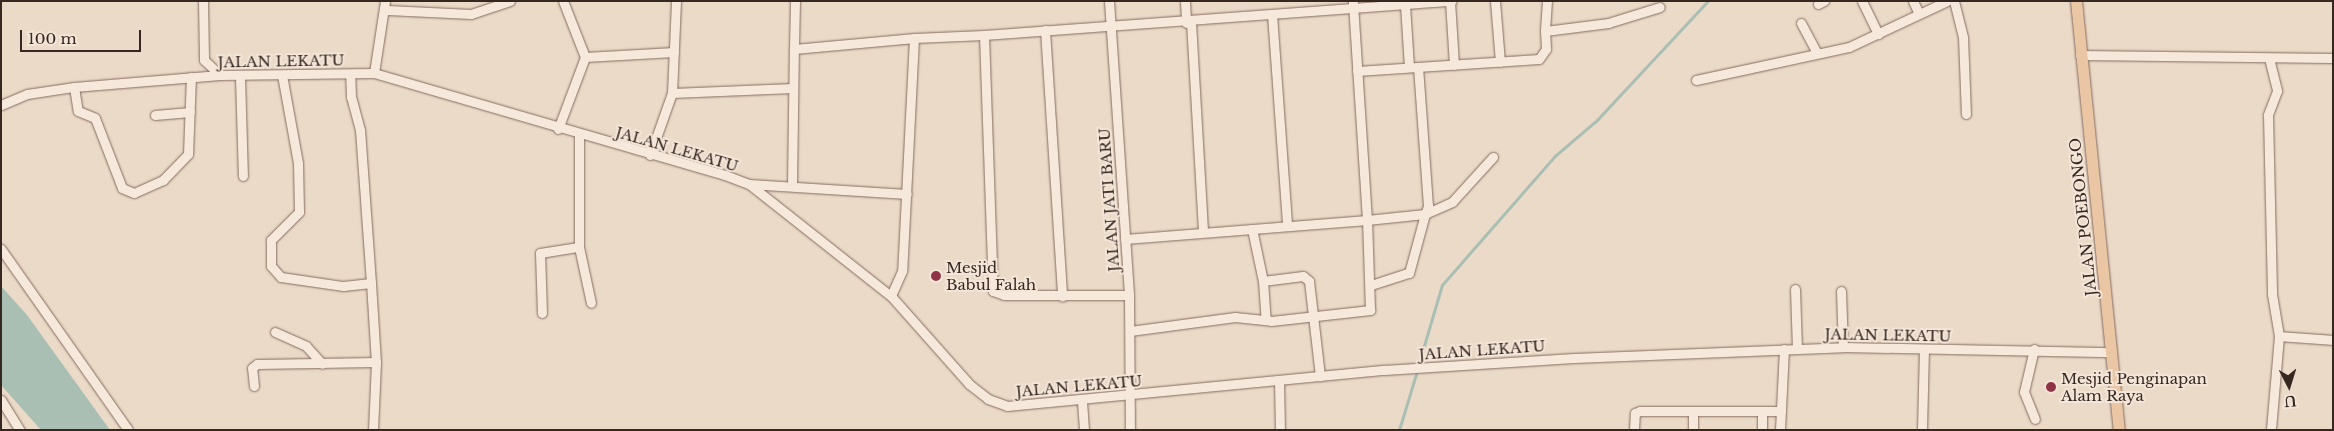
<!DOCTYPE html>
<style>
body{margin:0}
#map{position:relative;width:2334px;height:431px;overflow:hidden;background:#ebdac8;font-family:"Libre Baskerville",serif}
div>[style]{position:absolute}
.water>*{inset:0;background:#a9bfb4}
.stream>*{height:2.5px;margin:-1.25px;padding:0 1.25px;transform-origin:1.25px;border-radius:1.25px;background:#a9bfb4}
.roads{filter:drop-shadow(0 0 1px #856b5f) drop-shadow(0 0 1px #856b5f)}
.minor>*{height:9px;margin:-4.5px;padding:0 4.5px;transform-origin:4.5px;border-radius:4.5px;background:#f6e9db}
.major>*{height:11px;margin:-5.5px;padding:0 5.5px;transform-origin:5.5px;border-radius:5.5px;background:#eac6a4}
.dots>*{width:14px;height:14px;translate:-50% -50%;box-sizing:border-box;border:2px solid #f3e5d7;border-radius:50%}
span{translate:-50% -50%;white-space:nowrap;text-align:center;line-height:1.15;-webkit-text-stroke:4px #f3e5d7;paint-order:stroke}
.street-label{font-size:15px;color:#372721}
.poi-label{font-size:15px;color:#372721}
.left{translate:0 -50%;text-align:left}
.frame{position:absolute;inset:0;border:2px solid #372721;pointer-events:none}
.north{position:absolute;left:2264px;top:361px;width:50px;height:50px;-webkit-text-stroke:4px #f3e5d7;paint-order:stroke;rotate:175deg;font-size:14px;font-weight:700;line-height:20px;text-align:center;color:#372721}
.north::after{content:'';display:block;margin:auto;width:18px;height:22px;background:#372721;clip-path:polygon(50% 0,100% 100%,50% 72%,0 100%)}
.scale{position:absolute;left:20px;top:30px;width:121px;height:22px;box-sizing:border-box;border:2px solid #372721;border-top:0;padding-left:6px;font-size:15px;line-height:18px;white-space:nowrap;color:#372721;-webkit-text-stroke:4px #f3e5d7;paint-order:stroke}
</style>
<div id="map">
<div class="water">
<i style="clip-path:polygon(1px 286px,27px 315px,110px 430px,41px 430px,1px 385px)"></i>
</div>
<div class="stream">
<i style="left:1418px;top:366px;width:84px;rotate:-73.5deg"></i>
<i style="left:1442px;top:285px;width:171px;rotate:-48.8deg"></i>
<i style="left:1555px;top:156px;width:55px;rotate:-40.6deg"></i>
<i style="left:1597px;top:120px;width:163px;rotate:-47deg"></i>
<i style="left:1399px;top:430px;width:62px;rotate:-73deg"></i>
</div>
<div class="roads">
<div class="minor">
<i style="left:203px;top:1px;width:59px;rotate:89deg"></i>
<i style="left:204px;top:60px;width:22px;rotate:43deg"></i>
<i style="left:795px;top:1px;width:48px;rotate:91.2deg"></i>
<i style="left:794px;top:49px;width:121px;rotate:-5.2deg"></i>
<i style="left:914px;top:38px;width:233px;rotate:92.9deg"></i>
<i style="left:902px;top:271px;width:27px;rotate:114deg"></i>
<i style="left:1109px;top:1px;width:295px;rotate:86.1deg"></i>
<i style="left:1129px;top:295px;width:135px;rotate:89.6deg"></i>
<i style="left:1185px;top:1px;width:22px;rotate:87deg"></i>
<i style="left:1450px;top:1px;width:64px;rotate:86.4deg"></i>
<i style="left:1495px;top:1px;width:61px;rotate:85.3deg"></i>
<i style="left:1547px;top:1px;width:30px;rotate:94deg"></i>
<i style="left:1545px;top:31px;width:64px;rotate:-7.2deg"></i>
<i style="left:1608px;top:23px;width:54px;rotate:-17.1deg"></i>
<i style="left:1862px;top:1px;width:37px;rotate:64deg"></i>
<i style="left:1913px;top:1px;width:14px;rotate:65deg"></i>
<i style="left:1954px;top:1px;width:37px;rotate:76deg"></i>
<i style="left:1963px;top:37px;width:77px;rotate:87.8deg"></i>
<i style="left:1818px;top:4px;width:7px;rotate:-27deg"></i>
<i style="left:1405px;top:5px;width:62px;rotate:86.3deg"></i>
<i style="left:387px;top:10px;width:84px;rotate:2.7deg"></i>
<i style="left:471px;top:14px;width:41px;rotate:-18.4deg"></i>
<i style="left:1272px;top:14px;width:212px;rotate:85.9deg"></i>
<i style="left:1191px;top:22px;width:210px;rotate:86.7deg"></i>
<i style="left:1801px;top:23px;width:32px;rotate:62deg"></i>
<i style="left:1045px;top:30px;width:267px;rotate:86.3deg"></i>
<i style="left:984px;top:35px;width:469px;rotate:-4.2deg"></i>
<i style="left:914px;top:38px;width:70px;rotate:-2.5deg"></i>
<i style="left:984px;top:35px;width:256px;rotate:88deg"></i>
<i style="left:993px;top:291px;width:12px;rotate:20deg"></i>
<i style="left:1004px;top:295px;width:125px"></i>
<i style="left:2080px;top:55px;width:253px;rotate:0.7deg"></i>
<i style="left:585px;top:57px;width:89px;rotate:-3.2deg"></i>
<i style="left:2269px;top:58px;width:34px;rotate:76deg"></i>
<i style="left:2277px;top:91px;width:26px;rotate:111deg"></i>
<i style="left:2268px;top:115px;width:179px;rotate:88.7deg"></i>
<i style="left:2272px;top:294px;width:43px;rotate:80.5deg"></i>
<i style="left:2279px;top:336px;width:94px;rotate:94.9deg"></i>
<i style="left:1357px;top:71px;width:182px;rotate:-3.8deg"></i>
<i style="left:1539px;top:59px;width:12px;rotate:-55deg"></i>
<i style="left:1546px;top:49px;width:18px;rotate:-93deg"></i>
<i style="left:374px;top:73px;width:73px;rotate:-81.3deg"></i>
<i style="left:282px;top:75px;width:89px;rotate:79.7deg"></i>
<i style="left:298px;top:163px;width:49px;rotate:88.8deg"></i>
<i style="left:299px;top:212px;width:40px;rotate:135deg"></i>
<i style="left:271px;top:240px;width:26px;rotate:90deg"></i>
<i style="left:271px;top:266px;width:15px;rotate:48deg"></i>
<i style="left:281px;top:277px;width:63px;rotate:8.3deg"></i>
<i style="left:343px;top:286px;width:28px;rotate:-6deg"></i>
<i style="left:371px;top:283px;width:153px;rotate:-94.1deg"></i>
<i style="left:360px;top:130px;width:34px;rotate:-105deg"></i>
<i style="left:351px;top:97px;width:23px;rotate:-92deg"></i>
<i style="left:240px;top:77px;width:99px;rotate:88.3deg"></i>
<i style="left:1696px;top:80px;width:157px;rotate:-12.2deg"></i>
<i style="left:1849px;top:47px;width:108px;rotate:-25.1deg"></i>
<i style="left:74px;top:87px;width:24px;rotate:81deg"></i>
<i style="left:78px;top:111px;width:18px;rotate:22deg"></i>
<i style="left:95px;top:118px;width:75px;rotate:68.9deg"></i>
<i style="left:122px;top:188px;width:13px;rotate:23deg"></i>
<i style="left:134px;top:193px;width:32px;rotate:-24deg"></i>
<i style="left:163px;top:180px;width:36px;rotate:-46deg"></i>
<i style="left:188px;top:154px;width:77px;rotate:-87.8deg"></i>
<i style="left:672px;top:93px;width:121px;rotate:-2.4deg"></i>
<i style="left:1px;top:105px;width:28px;rotate:-23deg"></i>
<i style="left:27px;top:94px;width:48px;rotate:-8.5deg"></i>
<i style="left:74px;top:87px;width:146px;rotate:-4.7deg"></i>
<i style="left:220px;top:75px;width:154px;rotate:-0.7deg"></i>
<i style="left:374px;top:73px;width:366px;rotate:16.2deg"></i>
<i style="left:725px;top:175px;width:26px;rotate:21deg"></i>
<i style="left:749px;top:184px;width:181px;rotate:38.3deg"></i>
<i style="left:891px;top:296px;width:118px;rotate:48.4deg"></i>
<i style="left:969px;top:384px;width:24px;rotate:38deg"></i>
<i style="left:988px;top:399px;width:20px;rotate:20deg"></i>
<i style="left:1007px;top:406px;width:379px;rotate:-5.5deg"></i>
<i style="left:1384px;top:370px;width:190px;rotate:-3.6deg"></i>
<i style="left:1574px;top:358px;width:269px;rotate:-2.3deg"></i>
<i style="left:1843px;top:347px;width:269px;rotate:1.1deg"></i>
<i style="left:155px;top:115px;width:35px;rotate:-5deg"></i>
<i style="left:558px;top:129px;width:77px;rotate:-69.4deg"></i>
<i style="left:585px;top:57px;width:60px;rotate:-111.4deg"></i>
<i style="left:579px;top:135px;width:112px;rotate:90deg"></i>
<i style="left:579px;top:247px;width:57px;rotate:77.9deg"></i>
<i style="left:650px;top:155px;width:66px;rotate:-70.5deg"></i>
<i style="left:672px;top:93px;width:92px;rotate:-87.5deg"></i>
<i style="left:749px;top:184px;width:158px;rotate:3.6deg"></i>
<i style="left:792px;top:185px;width:136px;rotate:-89.2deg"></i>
<i style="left:1252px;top:229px;width:53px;rotate:78.1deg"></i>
<i style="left:1263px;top:281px;width:40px;rotate:-7.1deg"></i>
<i style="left:1303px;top:276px;width:8px;rotate:40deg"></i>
<i style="left:1309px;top:281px;width:96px;rotate:83.4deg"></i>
<i style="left:1125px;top:239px;width:243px;rotate:-4.5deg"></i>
<i style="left:1367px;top:220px;width:219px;rotate:-93.7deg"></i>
<i style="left:1px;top:249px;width:221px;rotate:54.9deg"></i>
<i style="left:1263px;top:281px;width:39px;rotate:86deg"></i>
<i style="left:371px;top:283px;width:79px;rotate:86.4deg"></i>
<i style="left:376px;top:362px;width:68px;rotate:92.5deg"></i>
<i style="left:1371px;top:285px;width:40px;rotate:-18deg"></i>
<i style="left:1409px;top:273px;width:61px;rotate:-74.8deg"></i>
<i style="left:1425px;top:214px;width:30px;rotate:-24deg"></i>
<i style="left:1452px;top:202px;width:61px;rotate:-47.7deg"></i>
<i style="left:1795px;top:289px;width:59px;rotate:88.1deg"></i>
<i style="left:1841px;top:291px;width:56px;rotate:88deg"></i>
<i style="left:542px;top:313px;width:60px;rotate:-91.9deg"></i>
<i style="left:540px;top:253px;width:39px;rotate:-9deg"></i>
<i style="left:1130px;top:331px;width:106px;rotate:-7.6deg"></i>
<i style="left:1235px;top:317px;width:36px;rotate:6deg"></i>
<i style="left:1271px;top:321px;width:100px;rotate:-6.3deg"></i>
<i style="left:1370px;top:310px;width:90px;rotate:-91.9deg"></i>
<i style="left:1367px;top:220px;width:58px;rotate:-5.9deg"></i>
<i style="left:1425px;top:214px;width:9px;rotate:-69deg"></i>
<i style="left:1428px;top:206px;width:139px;rotate:-94.1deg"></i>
<i style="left:275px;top:332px;width:34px;rotate:24deg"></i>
<i style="left:306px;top:346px;width:24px;rotate:48deg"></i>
<i style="left:2279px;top:336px;width:54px;rotate:4.2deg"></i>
<i style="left:2034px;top:349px;width:44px;rotate:103.1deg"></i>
<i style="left:2024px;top:392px;width:29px;rotate:68deg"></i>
<i style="left:1279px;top:380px;width:50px;rotate:88.9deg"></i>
<i style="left:254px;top:386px;width:18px;rotate:-96deg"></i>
<i style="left:252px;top:368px;width:6px;rotate:-39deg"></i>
<i style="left:257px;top:364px;width:119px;rotate:-1deg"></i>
<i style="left:1px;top:400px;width:36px;rotate:58deg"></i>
<i style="left:1082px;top:401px;width:29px;rotate:86deg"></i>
<i style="left:1762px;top:411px;width:19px;rotate:90deg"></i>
<i style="left:1634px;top:430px;width:17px;rotate:-87deg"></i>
<i style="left:1635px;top:413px;width:5px;rotate:-22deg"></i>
<i style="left:1640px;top:411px;width:141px"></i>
<i style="left:1693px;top:430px;width:19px;rotate:-90deg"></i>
<i style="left:1780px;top:430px;width:81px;rotate:-87.2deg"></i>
<i style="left:1922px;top:430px;width:81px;rotate:-88.6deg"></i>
</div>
<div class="major">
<i style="left:2076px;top:1px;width:431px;rotate:84.3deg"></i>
</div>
</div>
<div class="dots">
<i style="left:936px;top:276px;background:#8f3447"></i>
<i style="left:2051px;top:387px;background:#8f3447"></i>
</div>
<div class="street-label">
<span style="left:281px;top:61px;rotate:-1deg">JALAN LEKATU</span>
<span style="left:677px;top:149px;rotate:16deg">JALAN LEKATU</span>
<span style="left:1109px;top:200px;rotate:-94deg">JALAN JATI BARU</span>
<span style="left:2083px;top:217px;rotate:-96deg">JALAN POEBONGO</span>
<span style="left:1888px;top:335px;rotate:1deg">JALAN LEKATU</span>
<span style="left:1482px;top:350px;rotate:-4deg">JALAN LEKATU</span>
<span style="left:1079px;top:386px;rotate:-5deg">JALAN LEKATU</span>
</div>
<div class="poi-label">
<span class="left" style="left:946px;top:276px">Mesjid<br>Babul Falah</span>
<span class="left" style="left:2061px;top:387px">Mesjid Penginapan<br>Alam Raya</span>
</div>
<div class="frame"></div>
<div class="north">U</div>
<div class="scale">100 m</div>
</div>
